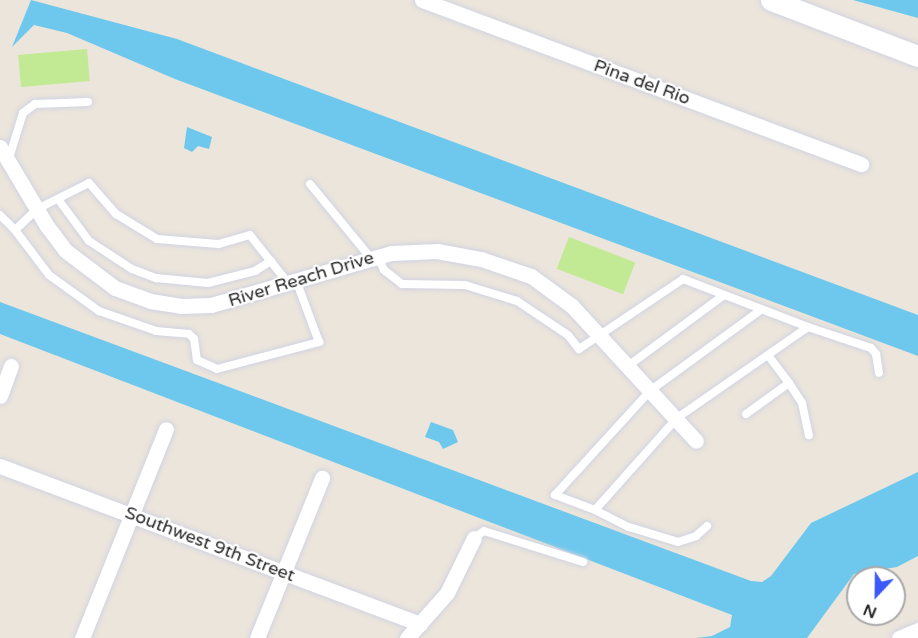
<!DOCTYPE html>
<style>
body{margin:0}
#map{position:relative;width:918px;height:638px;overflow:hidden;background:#ebe5db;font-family:"Varela Round",sans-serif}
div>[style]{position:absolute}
.pitch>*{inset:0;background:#c2e993;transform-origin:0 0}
.water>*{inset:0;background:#6ec8ed}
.roads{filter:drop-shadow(0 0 2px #d0d3e2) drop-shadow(0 0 2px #d0d3e2)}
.service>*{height:8px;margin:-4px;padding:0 4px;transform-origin:4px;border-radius:4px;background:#fff}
.minor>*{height:15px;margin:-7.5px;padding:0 7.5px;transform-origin:7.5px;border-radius:7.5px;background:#fff}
.secondary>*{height:21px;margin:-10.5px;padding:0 10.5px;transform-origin:10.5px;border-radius:10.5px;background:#fff}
span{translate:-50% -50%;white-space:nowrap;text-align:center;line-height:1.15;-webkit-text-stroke:4.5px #fff;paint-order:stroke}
.street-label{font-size:18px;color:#292929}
.north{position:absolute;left:846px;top:566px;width:60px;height:60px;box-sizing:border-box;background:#fff;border:2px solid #a9a9a9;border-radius:50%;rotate:202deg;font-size:16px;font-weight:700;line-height:24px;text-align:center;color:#292929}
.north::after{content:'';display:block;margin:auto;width:21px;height:27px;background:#3b58f8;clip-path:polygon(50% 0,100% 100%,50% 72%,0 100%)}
</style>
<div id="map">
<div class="pitch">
<i style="left:87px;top:49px;width:32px;height:69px;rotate:85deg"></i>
<i style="left:569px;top:237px;width:71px;height:34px;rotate:21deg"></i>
</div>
<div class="water">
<i style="clip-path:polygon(31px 0,177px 39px,918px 315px,918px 356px,175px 79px,67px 33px,34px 25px,12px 47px)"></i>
<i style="clip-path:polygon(853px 0,918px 0,918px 18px)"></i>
<i style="clip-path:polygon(187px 127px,212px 137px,209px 149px,198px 146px,192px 152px,184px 148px)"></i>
<i style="clip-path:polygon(0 302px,751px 581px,762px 582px,771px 576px,811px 523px,918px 472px,918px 556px,897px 567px,854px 574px,807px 638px,696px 638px,712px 636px,730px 627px,732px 615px,0 334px)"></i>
<i style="clip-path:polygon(431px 422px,453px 430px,458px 442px,443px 449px,439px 442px,425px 437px)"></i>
</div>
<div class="roads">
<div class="service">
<i style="left:9px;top:158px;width:47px;rotate:-72.7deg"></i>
<i style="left:23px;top:113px;width:15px;rotate:-37deg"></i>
<i style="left:35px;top:104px;width:53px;rotate:-2.2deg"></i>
<i style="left:310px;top:184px;width:94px;rotate:50.6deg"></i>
<i style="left:58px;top:199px;width:52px;rotate:53.6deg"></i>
<i style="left:89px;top:241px;width:51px;rotate:33.1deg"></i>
<i style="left:132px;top:269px;width:26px;rotate:21deg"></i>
<i style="left:156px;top:278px;width:52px;rotate:5.5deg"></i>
<i style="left:208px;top:283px;width:49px;rotate:-14.3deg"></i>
<i style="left:255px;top:271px;width:19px;rotate:-32deg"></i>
<i style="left:0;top:215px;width:21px;rotate:45deg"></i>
<i style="left:377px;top:256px;width:16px;rotate:63deg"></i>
<i style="left:384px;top:270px;width:23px;rotate:38deg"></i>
<i style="left:402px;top:284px;width:63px;rotate:0.9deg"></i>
<i style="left:465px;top:285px;width:54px;rotate:17.1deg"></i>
<i style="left:517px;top:301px;width:61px;rotate:33.7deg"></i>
<i style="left:568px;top:335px;width:18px;rotate:52deg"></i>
<i style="left:579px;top:349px;width:125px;rotate:-33.9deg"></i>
<i style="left:683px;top:279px;width:134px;rotate:21deg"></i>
<i style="left:808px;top:327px;width:160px;rotate:145.2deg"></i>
<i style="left:677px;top:418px;width:123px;rotate:131.7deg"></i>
<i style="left:595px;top:510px;width:43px;rotate:-159.4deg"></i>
<i style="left:555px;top:495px;width:142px;rotate:-47.6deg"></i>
<i style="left:651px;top:390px;width:137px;rotate:-36.1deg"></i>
<i style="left:288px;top:283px;width:61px;rotate:-128.4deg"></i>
<i style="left:250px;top:235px;width:33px;rotate:164deg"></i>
<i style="left:218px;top:244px;width:61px;rotate:-175.3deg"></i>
<i style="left:157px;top:239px;width:48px;rotate:-148.6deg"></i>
<i style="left:116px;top:214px;width:41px;rotate:-131.1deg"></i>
<i style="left:89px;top:183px;width:58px;rotate:153.4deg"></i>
<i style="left:37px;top:209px;width:30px;rotate:136deg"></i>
<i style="left:15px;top:230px;width:56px;rotate:52.9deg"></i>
<i style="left:49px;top:275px;width:62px;rotate:35.8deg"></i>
<i style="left:99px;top:311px;width:60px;rotate:19.3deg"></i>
<i style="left:156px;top:331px;width:33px;rotate:5deg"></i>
<i style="left:189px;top:334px;width:7px;rotate:45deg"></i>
<i style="left:194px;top:339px;width:21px;rotate:82deg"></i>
<i style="left:197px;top:360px;width:22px;rotate:24deg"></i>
<i style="left:217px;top:369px;width:106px;rotate:-14.8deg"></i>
<i style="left:319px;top:342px;width:66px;rotate:-110.4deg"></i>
<i style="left:808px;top:327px;width:66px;rotate:18.4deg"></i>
<i style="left:871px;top:348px;width:8px;rotate:50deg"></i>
<i style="left:876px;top:354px;width:19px;rotate:81deg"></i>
<i style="left:628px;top:366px;width:119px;rotate:-36.5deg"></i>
<i style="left:789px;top:383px;width:24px;rotate:57deg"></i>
<i style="left:802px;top:403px;width:33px;rotate:78deg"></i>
<i style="left:746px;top:414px;width:53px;rotate:-35.8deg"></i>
<i style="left:789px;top:383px;width:35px;rotate:-127deg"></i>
<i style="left:595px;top:510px;width:38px;rotate:27deg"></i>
<i style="left:629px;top:527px;width:51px;rotate:17deg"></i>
<i style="left:678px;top:542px;width:19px;rotate:-18deg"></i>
<i style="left:696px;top:536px;width:15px;rotate:-42deg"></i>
<i style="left:474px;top:538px;width:12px;rotate:-35deg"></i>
<i style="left:484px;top:531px;width:104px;rotate:17.4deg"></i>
</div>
<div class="minor">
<i style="left:422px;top:0;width:469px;rotate:20.5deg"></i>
<i style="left:0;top:147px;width:92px;rotate:59.3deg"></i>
<i style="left:47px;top:226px;width:31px;rotate:53deg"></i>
<i style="left:66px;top:251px;width:61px;rotate:37.1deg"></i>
<i style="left:115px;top:288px;width:37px;rotate:20deg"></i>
<i style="left:150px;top:301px;width:30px;rotate:9deg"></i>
<i style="left:180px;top:306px;width:31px;rotate:-2deg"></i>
<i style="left:211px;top:305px;width:187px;rotate:-16.1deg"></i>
<i style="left:391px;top:253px;width:46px;rotate:-2.5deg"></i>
<i style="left:437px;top:251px;width:45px;rotate:10.3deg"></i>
<i style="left:481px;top:259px;width:53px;rotate:18.8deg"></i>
<i style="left:531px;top:276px;width:51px;rotate:36.2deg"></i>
<i style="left:572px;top:306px;width:183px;rotate:47.4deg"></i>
<i style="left:0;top:396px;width:32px;rotate:-70deg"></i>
<i style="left:0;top:466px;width:449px;rotate:20.6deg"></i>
<i style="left:82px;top:638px;width:225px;rotate:-68.1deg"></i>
<i style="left:257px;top:638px;width:173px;rotate:-67.9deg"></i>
<i style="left:407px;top:638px;width:60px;rotate:-48.4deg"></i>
<i style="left:447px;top:593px;width:61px;rotate:-63.9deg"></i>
<i style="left:899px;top:638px;width:21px;rotate:-23deg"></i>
</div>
<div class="secondary">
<i style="left:771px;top:0;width:157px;rotate:20.9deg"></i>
</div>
</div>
<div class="street-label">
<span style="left:642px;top:82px;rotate:20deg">Pina del Rio</span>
<span style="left:301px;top:279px;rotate:-17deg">River Reach Drive</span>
<span style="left:210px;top:544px;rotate:21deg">Southwest 9th Street</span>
</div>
<div class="north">N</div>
</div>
